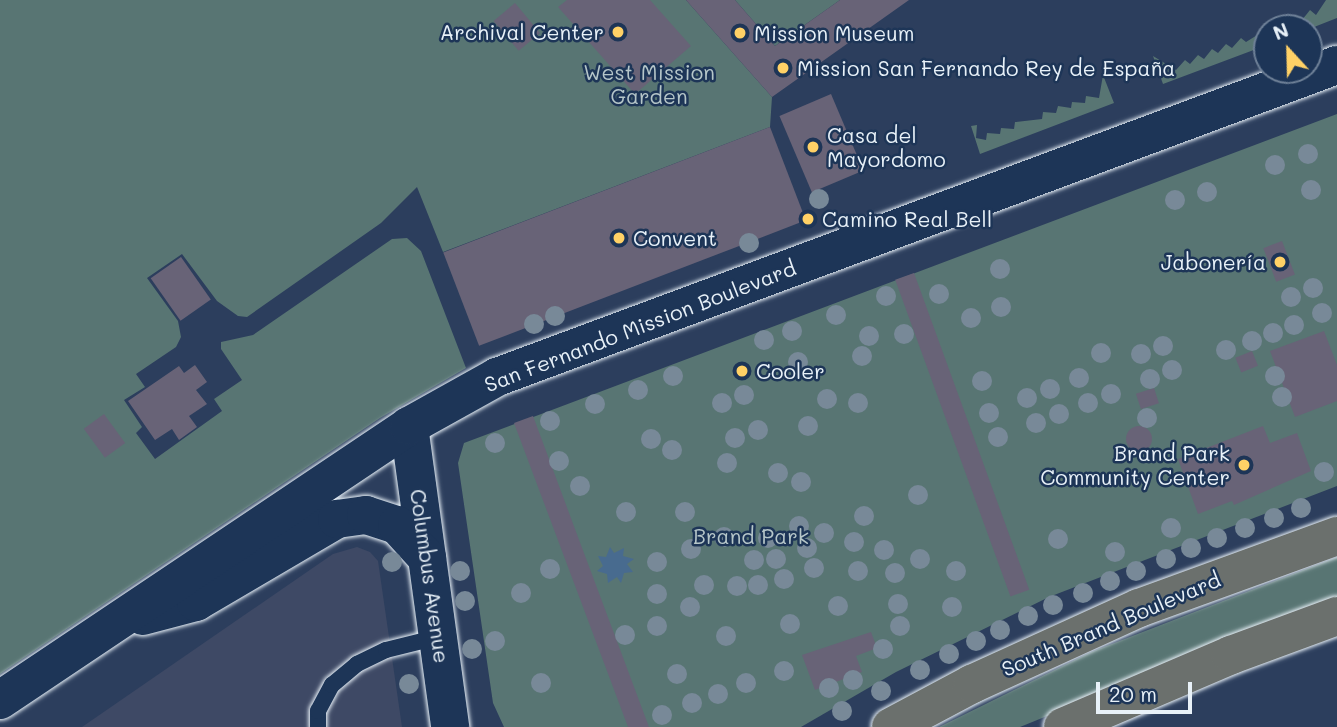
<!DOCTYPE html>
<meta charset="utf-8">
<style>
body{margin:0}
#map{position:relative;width:1337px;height:727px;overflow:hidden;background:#2c3e5d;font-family:Mali,sans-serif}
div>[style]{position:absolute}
.built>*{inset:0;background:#3e4965}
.green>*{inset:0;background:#587573}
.water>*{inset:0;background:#486b8f}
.building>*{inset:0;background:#686377;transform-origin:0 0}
.round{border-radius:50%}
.roads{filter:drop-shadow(0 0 2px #e8f1f8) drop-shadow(0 0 2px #e8f1f8)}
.lane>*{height:16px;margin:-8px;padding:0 8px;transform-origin:8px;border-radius:8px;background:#1d3557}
.secondary>*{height:38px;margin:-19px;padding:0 19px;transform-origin:19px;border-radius:19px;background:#1d3557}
.primary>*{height:38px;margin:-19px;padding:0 19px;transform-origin:19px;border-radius:19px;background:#6b706d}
.trees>*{width:20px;height:20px;margin:-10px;border-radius:50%;background:#788998}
.dots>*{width:19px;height:19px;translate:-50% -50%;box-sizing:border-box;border:4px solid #1d3557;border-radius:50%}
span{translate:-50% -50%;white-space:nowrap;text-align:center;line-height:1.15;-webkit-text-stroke:5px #1d3557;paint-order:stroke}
.poi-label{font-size:21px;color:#e8f1f8}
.right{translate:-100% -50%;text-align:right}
.left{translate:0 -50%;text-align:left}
.park-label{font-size:21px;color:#b6c6c9}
.street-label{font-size:21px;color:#e8f1f8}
.north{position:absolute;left:1253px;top:14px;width:70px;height:70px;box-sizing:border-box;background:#1d3557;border:2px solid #6e8097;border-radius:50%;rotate:338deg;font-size:19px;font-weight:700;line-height:28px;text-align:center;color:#e8f1f8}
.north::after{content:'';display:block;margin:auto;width:24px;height:32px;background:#ffd166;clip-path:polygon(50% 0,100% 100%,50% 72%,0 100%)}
.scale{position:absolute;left:1096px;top:682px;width:96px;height:32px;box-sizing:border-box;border:4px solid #e8f1f8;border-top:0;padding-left:9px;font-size:21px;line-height:24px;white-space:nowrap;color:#e8f1f8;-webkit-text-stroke:5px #1d3557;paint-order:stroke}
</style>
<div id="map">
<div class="built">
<i style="clip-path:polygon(357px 547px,370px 552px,378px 561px,402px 727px,82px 727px,333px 554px)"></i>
</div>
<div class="green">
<i style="clip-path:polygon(0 0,686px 0,772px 97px,770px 127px,443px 252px,417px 187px,381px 223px,247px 317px,238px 316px,217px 301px,182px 254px,147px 278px,178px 321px,181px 337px,176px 347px,136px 374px,145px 387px,124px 400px,142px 427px,136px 433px,155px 459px,222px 411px,214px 399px,242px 380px,221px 349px,221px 342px,253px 335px,392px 239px,407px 238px,421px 251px,466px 368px,380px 418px,0 674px)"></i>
<i style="clip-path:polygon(735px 0,840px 0,775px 46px)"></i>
<i style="clip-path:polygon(1326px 0,1337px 0,1337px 18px,1309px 29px,1277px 28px,1283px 22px,1288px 26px,1296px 16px,1302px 20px,1310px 10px,1316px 15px)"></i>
<i style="clip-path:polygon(1267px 29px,1267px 45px,1163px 84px,1153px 56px,1176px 70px,1185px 60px,1190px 64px,1198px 55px,1204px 59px,1212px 49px,1218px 53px,1226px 44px,1232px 48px,1241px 38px,1246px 42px)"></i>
<i style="clip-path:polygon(1103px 75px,1114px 103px,980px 154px,971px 126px,977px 125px,976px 138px,986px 140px,987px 133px,1000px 134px,1001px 128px,1014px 129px,1015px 122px,1042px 119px,1043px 112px,1056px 113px,1058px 106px,1071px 108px,1072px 102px,1085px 103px,1086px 96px,1099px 98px)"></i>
<i style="clip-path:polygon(1337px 114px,1337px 486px,1049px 597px,896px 672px,801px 727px,504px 727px,493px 703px,458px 463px,464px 443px)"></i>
<i style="clip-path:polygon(1337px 557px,1337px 598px,1020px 727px,939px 727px,1091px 652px)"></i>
</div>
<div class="water">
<i style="clip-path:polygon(610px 547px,614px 553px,624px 548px,623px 556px,634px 559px,627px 564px,633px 572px,624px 573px,621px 583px,617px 577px,608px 583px,607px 574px,597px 571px,603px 566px,598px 556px,606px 557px)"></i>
</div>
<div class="building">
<i style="clip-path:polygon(567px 0,650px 0,691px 46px,635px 94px,558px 7px)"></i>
<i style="clip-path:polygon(686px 0,735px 0,775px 46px,840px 0,909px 0,772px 97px)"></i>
<i style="left:515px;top:3px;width:39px;height:28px;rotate:50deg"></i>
<i style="left:831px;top:94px;width:83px;height:56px;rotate:67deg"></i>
<i style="left:770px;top:127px;width:100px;height:350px;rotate:69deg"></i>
<i style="left:1282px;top:241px;width:36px;height:20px;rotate:69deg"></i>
<i style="left:181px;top:257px;width:52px;height:37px;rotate:55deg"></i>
<i style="left:914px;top:273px;width:337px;height:20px;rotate:70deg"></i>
<i style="clip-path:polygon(1324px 331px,1337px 365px,1337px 401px,1295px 417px,1270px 351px)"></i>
<i style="left:1252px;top:351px;width:16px;height:18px;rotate:68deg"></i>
<i style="clip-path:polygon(195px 365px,207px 382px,196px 390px,207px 404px,189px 416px,197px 427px,179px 440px,172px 429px,155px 440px,128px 401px,179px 366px,184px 373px)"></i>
<i style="left:1154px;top:388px;width:16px;height:19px;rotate:72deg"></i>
<i style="left:104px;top:414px;width:36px;height:25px;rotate:54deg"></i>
<i style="clip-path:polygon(533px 416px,575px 529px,649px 727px,628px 727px,514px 423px)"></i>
<i class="round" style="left:1126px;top:426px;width:26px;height:26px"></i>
<i style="clip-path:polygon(1263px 426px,1270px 443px,1297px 433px,1311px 471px,1234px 505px,1232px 501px,1198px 514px,1178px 459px)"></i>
<i style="clip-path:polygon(871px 632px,877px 648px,856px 656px,862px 672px,815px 690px,802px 655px)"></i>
</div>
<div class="roads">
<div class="lane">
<i style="left:318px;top:727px;width:16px;rotate:-90deg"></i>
<i style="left:318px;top:711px;width:30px;rotate:-62deg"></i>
<i style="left:332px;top:685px;width:33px;rotate:-40deg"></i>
<i style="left:357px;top:664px;width:32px;rotate:-26deg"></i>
<i style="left:386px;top:650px;width:54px;rotate:-14deg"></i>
</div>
<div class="secondary">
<i style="left:409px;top:426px;width:304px;rotate:82.2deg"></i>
<i style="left:143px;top:616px;width:55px;rotate:-14.8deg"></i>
<i style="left:196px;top:602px;width:164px;rotate:-30.5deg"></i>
<i style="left:337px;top:519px;width:29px;rotate:-8deg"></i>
<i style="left:366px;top:515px;width:33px;rotate:18deg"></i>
<i style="left:397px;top:525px;width:45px;rotate:47.7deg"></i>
<i style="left:0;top:700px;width:492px;rotate:-33.8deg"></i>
<i style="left:409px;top:426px;width:101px;rotate:-29.1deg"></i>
<i style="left:497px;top:377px;width:896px;rotate:-20.38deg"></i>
</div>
<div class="primary">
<i style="left:891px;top:727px;width:92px;rotate:-28deg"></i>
<i style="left:972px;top:684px;width:183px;rotate:-24.5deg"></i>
<i style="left:1139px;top:608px;width:211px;rotate:-20deg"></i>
<i style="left:1063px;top:727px;width:183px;rotate:-23.2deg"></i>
<i style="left:1231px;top:655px;width:113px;rotate:-20.2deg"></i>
</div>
</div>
<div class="trees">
<i style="left:1308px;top:154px"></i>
<i style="left:1275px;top:165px"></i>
<i style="left:1311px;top:190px"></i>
<i style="left:1207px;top:192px"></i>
<i style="left:819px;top:199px"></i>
<i style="left:1175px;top:200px"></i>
<i style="left:749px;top:243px"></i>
<i style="left:1000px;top:269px"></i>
<i style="left:1313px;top:288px"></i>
<i style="left:939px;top:294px"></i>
<i style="left:886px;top:296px"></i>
<i style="left:1291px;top:297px"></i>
<i style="left:1001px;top:307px"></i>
<i style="left:1322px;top:313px"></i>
<i style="left:836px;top:315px"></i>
<i style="left:555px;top:316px"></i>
<i style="left:971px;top:318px"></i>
<i style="left:534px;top:324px"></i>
<i style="left:1294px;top:325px"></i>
<i style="left:792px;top:331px"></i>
<i style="left:1273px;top:333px"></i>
<i style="left:904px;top:334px"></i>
<i style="left:869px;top:336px"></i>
<i style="left:764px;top:340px"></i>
<i style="left:1252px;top:341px"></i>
<i style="left:1163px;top:346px"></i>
<i style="left:1226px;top:350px"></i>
<i style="left:1101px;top:353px"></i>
<i style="left:1141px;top:354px"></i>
<i style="left:862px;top:356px"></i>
<i style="left:798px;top:362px"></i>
<i style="left:1172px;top:370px"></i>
<i style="left:673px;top:376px"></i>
<i style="left:1275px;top:376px"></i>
<i style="left:1079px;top:378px"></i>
<i style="left:1150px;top:379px"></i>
<i style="left:982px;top:381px"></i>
<i style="left:1050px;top:389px"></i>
<i style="left:638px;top:390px"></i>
<i style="left:1111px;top:394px"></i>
<i style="left:744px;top:395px"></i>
<i style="left:1282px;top:397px"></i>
<i style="left:1027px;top:398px"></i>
<i style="left:827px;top:399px"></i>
<i style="left:722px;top:403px"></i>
<i style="left:858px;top:403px"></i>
<i style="left:1088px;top:403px"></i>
<i style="left:595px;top:404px"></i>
<i style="left:989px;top:413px"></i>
<i style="left:1059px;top:414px"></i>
<i style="left:1147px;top:418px"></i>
<i style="left:550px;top:421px"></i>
<i style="left:1036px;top:423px"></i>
<i style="left:808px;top:426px"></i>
<i style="left:758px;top:430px"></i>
<i style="left:998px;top:437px"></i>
<i style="left:735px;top:438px"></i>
<i style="left:651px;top:439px"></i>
<i style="left:495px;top:443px"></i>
<i style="left:672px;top:450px"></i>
<i style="left:559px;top:461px"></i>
<i style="left:727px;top:463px"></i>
<i style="left:1324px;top:472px"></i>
<i style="left:778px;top:473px"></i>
<i style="left:801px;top:482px"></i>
<i style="left:580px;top:486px"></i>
<i style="left:918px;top:495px"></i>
<i style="left:1301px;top:508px"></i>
<i style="left:626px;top:512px"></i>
<i style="left:685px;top:512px"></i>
<i style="left:864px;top:516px"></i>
<i style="left:1274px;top:518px"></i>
<i style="left:799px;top:526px"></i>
<i style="left:1171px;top:528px"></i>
<i style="left:1245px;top:528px"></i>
<i style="left:824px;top:533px"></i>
<i style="left:724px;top:537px"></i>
<i style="left:768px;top:538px"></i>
<i style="left:1217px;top:538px"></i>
<i style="left:1058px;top:539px"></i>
<i style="left:854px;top:542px"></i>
<i style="left:807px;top:548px"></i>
<i style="left:1191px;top:548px"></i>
<i style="left:691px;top:549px"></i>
<i style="left:884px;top:550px"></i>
<i style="left:1115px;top:552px"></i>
<i style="left:776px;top:559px"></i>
<i style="left:920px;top:559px"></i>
<i style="left:1166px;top:559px"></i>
<i style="left:754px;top:560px"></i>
<i style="left:392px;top:562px"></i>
<i style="left:657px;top:562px"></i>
<i style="left:814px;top:568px"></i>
<i style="left:550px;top:569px"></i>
<i style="left:460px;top:571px"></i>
<i style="left:858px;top:571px"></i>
<i style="left:956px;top:571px"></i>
<i style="left:1136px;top:571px"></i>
<i style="left:895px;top:573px"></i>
<i style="left:784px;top:579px"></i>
<i style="left:1110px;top:581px"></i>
<i style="left:704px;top:585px"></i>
<i style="left:758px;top:585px"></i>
<i style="left:737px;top:586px"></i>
<i style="left:521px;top:593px"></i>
<i style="left:1083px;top:593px"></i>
<i style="left:657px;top:594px"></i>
<i style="left:465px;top:601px"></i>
<i style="left:898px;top:604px"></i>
<i style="left:1053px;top:605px"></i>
<i style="left:838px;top:606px"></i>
<i style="left:690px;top:607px"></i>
<i style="left:952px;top:607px"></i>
<i style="left:1028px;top:616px"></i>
<i style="left:790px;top:624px"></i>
<i style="left:657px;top:626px"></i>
<i style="left:900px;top:626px"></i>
<i style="left:1000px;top:630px"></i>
<i style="left:625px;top:635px"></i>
<i style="left:726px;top:636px"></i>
<i style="left:495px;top:641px"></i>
<i style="left:976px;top:641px"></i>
<i style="left:472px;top:649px"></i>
<i style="left:883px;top:649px"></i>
<i style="left:949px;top:654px"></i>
<i style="left:920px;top:670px"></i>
<i style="left:784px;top:671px"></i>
<i style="left:677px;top:674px"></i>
<i style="left:853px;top:680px"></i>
<i style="left:541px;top:683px"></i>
<i style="left:746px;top:683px"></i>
<i style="left:409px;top:684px"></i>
<i style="left:829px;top:688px"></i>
<i style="left:881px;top:691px"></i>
<i style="left:718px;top:694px"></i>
<i style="left:692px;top:703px"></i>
<i style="left:842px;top:711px"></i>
<i style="left:662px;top:715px"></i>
</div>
<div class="dots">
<i style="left:618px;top:32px;background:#ffd166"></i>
<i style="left:740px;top:33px;background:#ffd166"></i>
<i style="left:783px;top:68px;background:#ffd166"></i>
<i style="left:813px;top:147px;background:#ffd166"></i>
<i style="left:808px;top:219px;background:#ffd166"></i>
<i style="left:619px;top:238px;background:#ffd166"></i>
<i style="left:1280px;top:262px;background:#ffd166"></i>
<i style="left:742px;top:371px;background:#ffd166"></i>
<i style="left:1244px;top:465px;background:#ffd166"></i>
</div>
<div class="poi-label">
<span class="right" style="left:604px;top:32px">Archival Center</span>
<span class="left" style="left:754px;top:33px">Mission Museum</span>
<span class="left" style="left:797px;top:68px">Mission San Fernando Rey de España</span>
<span class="left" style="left:827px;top:147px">Casa del<br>Mayordomo</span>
<span class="left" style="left:822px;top:219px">Camino Real Bell</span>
<span class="left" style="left:633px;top:238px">Convent</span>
<span class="right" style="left:1266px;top:262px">Jabonería</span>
<span class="left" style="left:756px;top:371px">Cooler</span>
<span class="right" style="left:1230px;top:465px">Brand Park<br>Community Center</span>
</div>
<div class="park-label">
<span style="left:649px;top:84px">West Mission<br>Garden</span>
<span style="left:751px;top:536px">Brand Park</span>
</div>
<div class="street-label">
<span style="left:640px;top:326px;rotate:-21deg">San Fernando Mission Boulevard</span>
<span style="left:430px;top:576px;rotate:82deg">Columbus Avenue</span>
<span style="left:1111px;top:624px;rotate:-23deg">South Brand Boulevard</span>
</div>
<div class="north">N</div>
<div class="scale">20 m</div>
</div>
